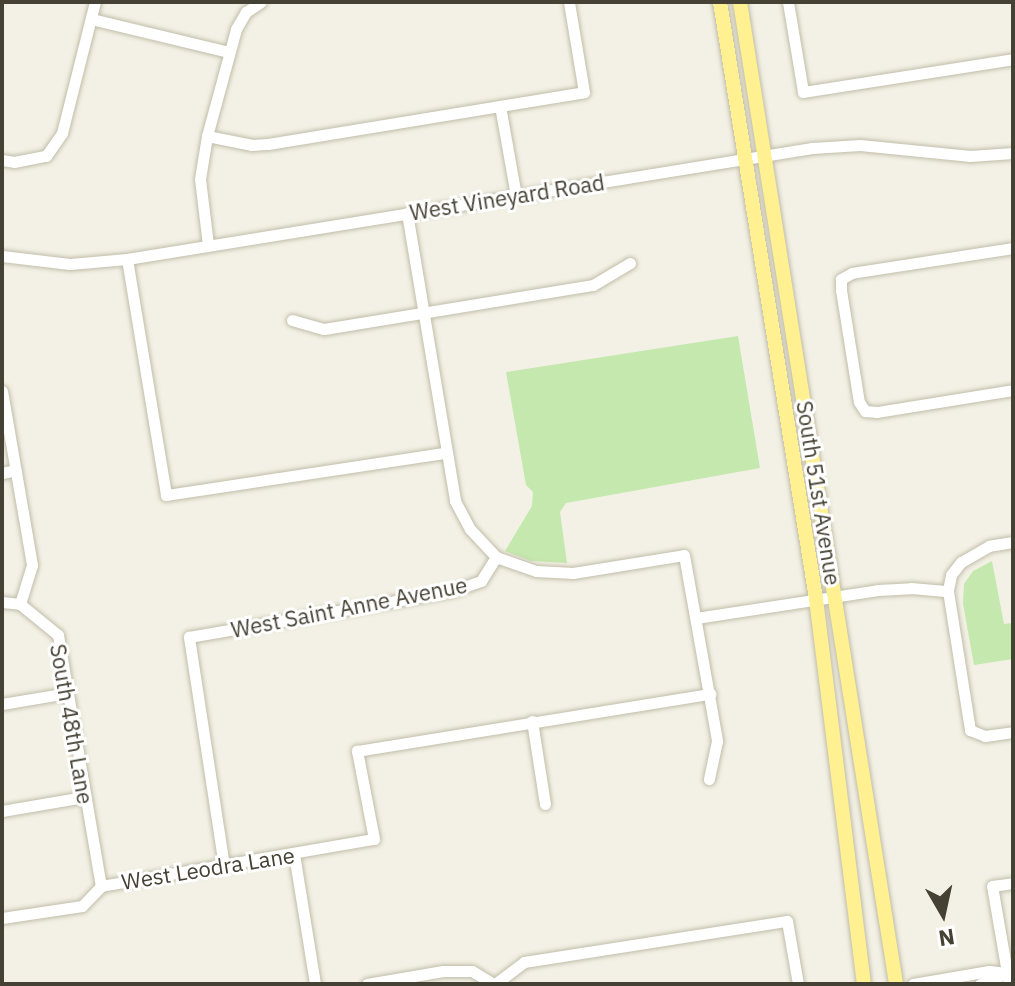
<!DOCTYPE html>
<style>
body{margin:0}
#map{position:relative;width:1015px;height:986px;overflow:hidden;background:#f3f1e5;font-family:"IBM Plex Sans",sans-serif}
div>[style]{position:absolute}
.green>*{inset:0;background:#c4e8ad}
.roads{filter:drop-shadow(0 0 2px #c1bdaa) drop-shadow(0 0 2px #c1bdaa)}
.minor>*{height:11px;margin:-5.5px;padding:0 5.5px;transform-origin:5.5px;border-radius:5.5px;background:#fff}
.major>*{height:14px;margin:-7px;padding:0 7px;transform-origin:7px;border-radius:7px;background:#fff092}
span{translate:-50% -50%;white-space:nowrap;text-align:center;line-height:1.15;-webkit-text-stroke:6px #fff;paint-order:stroke}
.street-label{font-size:22px;color:#454134}
.frame{position:absolute;inset:0;border:4px solid #454134;pointer-events:none}
.north{position:absolute;left:903px;top:874px;width:80px;height:80px;-webkit-text-stroke:6px #fff;paint-order:stroke;rotate:171deg;font-size:22px;font-weight:700;line-height:32px;text-align:center;color:#454134}
.north::after{content:'';display:block;margin:auto;width:28px;height:36px;background:#454134;clip-path:polygon(50% 0,100% 100%,50% 72%,0 100%)}
</style>
<div id="map">
<div class="green">
<i style="clip-path:polygon(738px 336px,760px 468px,566px 503px,560px 512px,567px 563px,531px 561px,505px 551px,532px 506px,533px 492px,526px 485px,506px 372px)"></i>
<i style="clip-path:polygon(992px 561px,1004px 624px,1013px 623px,1013px 659px,974px 665px,963px 604px,964px 584px,973px 571px)"></i>
</div>
<div class="roads">
<div class="minor">
<i style="left:788px;top:2px;width:91px;rotate:80.5deg"></i>
<i style="left:803px;top:92px;width:213px;rotate:-8.9deg"></i>
<i style="left:91px;top:19px;width:141px;rotate:13.5deg"></i>
<i style="left:500px;top:106px;width:91px;rotate:79.9deg"></i>
<i style="left:207px;top:136px;width:46px;rotate:11.3deg"></i>
<i style="left:252px;top:145px;width:16px;rotate:-4deg"></i>
<i style="left:268px;top:144px;width:320px;rotate:-9.3deg"></i>
<i style="left:584px;top:92px;width:91px;rotate:-99.5deg"></i>
<i style="left:2px;top:160px;width:12px;rotate:9deg"></i>
<i style="left:14px;top:162px;width:33px;rotate:-11deg"></i>
<i style="left:46px;top:156px;width:28px;rotate:-55deg"></i>
<i style="left:62px;top:133px;width:135px;rotate:-75.9deg"></i>
<i style="left:407px;top:213px;width:292px;rotate:80.5deg"></i>
<i style="left:455px;top:501px;width:32px;rotate:62deg"></i>
<i style="left:470px;top:529px;width:38px;rotate:47deg"></i>
<i style="left:208px;top:245px;width:66px;rotate:-96.9deg"></i>
<i style="left:200px;top:179px;width:44px;rotate:-80.8deg"></i>
<i style="left:207px;top:136px;width:111px;rotate:-74.8deg"></i>
<i style="left:236px;top:29px;width:20px;rotate:-60deg"></i>
<i style="left:246px;top:12px;width:18px;rotate:-34deg"></i>
<i style="left:1013px;top:248px;width:163px;rotate:171.2deg"></i>
<i style="left:852px;top:273px;width:13px;rotate:151deg"></i>
<i style="left:841px;top:279px;width:11px;rotate:90deg"></i>
<i style="left:841px;top:290px;width:113px;rotate:80.9deg"></i>
<i style="left:859px;top:402px;width:11px;rotate:56deg"></i>
<i style="left:865px;top:411px;width:12px;rotate:5deg"></i>
<i style="left:877px;top:412px;width:138px;rotate:-9.2deg"></i>
<i style="left:2px;top:256px;width:68px;rotate:6.7deg"></i>
<i style="left:70px;top:264px;width:57px;rotate:-5deg"></i>
<i style="left:127px;top:259px;width:694px;rotate:-9.2deg"></i>
<i style="left:812px;top:148px;width:48px;rotate:-3.6deg"></i>
<i style="left:860px;top:145px;width:111px;rotate:5.7deg"></i>
<i style="left:970px;top:156px;width:43px;rotate:-4deg"></i>
<i style="left:127px;top:259px;width:239px;rotate:80.6deg"></i>
<i style="left:166px;top:495px;width:282px;rotate:-8.6deg"></i>
<i style="left:292px;top:320px;width:33px;rotate:16deg"></i>
<i style="left:324px;top:329px;width:273px;rotate:-9.3deg"></i>
<i style="left:593px;top:285px;width:43px;rotate:-30.7deg"></i>
<i style="left:2px;top:391px;width:177px;rotate:80.2deg"></i>
<i style="left:32px;top:565px;width:41px;rotate:107.1deg"></i>
<i style="left:2px;top:473px;width:14px;rotate:-12deg"></i>
<i style="left:1013px;top:542px;width:24px;rotate:171deg"></i>
<i style="left:989px;top:546px;width:32px;rotate:150deg"></i>
<i style="left:961px;top:562px;width:16px;rotate:128deg"></i>
<i style="left:951px;top:575px;width:16px;rotate:101deg"></i>
<i style="left:948px;top:591px;width:141px;rotate:81deg"></i>
<i style="left:970px;top:730px;width:16px;rotate:22deg"></i>
<i style="left:985px;top:736px;width:28px;rotate:-8deg"></i>
<i style="left:2px;top:602px;width:18px;rotate:6deg"></i>
<i style="left:20px;top:604px;width:49px;rotate:39.2deg"></i>
<i style="left:58px;top:635px;width:255px;rotate:80.3deg"></i>
<i style="left:696px;top:618px;width:184px;rotate:-8.7deg"></i>
<i style="left:878px;top:590px;width:33px;rotate:-3deg"></i>
<i style="left:911px;top:588px;width:37px;rotate:5deg"></i>
<i style="left:2px;top:704px;width:67px;rotate:-9.5deg"></i>
<i style="left:532px;top:721px;width:84px;rotate:81.1deg"></i>
<i style="left:2px;top:811px;width:83px;rotate:-9.7deg"></i>
<i style="left:294px;top:854px;width:132px;rotate:80.8deg"></i>
<i style="left:224px;top:866px;width:232px;rotate:-98.7deg"></i>
<i style="left:189px;top:637px;width:267px;rotate:-9.9deg"></i>
<i style="left:452px;top:591px;width:31px;rotate:-19deg"></i>
<i style="left:481px;top:581px;width:28px;rotate:-58deg"></i>
<i style="left:496px;top:557px;width:42px;rotate:19.3deg"></i>
<i style="left:536px;top:571px;width:37px;rotate:3deg"></i>
<i style="left:573px;top:573px;width:112px;rotate:-9.2deg"></i>
<i style="left:684px;top:555px;width:189px;rotate:79.9deg"></i>
<i style="left:717px;top:741px;width:39px;rotate:102deg"></i>
<i style="left:2px;top:918px;width:81px;rotate:-8.5deg"></i>
<i style="left:82px;top:906px;width:28px;rotate:-46deg"></i>
<i style="left:101px;top:886px;width:277px;rotate:-9.8deg"></i>
<i style="left:374px;top:839px;width:90px;rotate:-100.9deg"></i>
<i style="left:357px;top:751px;width:358px;rotate:-9.2deg"></i>
<i style="left:367px;top:984px;width:77px;rotate:-9.7deg"></i>
<i style="left:443px;top:971px;width:29px"></i>
<i style="left:472px;top:971px;width:26px;rotate:31deg"></i>
<i style="left:495px;top:984px;width:36px;rotate:-37deg"></i>
<i style="left:524px;top:962px;width:266px;rotate:-8.9deg"></i>
<i style="left:787px;top:921px;width:64px;rotate:80.1deg"></i>
<i style="left:913px;top:984px;width:77px;rotate:-9.7deg"></i>
<i style="left:989px;top:971px;width:18px;rotate:6deg"></i>
<i style="left:980px;top:984px;width:29px;rotate:-22deg"></i>
<i style="left:1009px;top:984px;width:99px;rotate:-99.8deg"></i>
<i style="left:992px;top:886px;width:21px;rotate:-8deg"></i>
</div>
<div class="major">
<i style="left:720px;top:2px;width:605px;rotate:80.86deg"></i>
<i style="left:816px;top:599px;width:388px;rotate:82.9deg"></i>
<i style="left:740px;top:2px;width:994px;rotate:80.97deg"></i>
</div>
</div>
<div class="street-label">
<span style="left:507px;top:197px;rotate:-9deg">West Vineyard Road</span>
<span style="left:819px;top:493px;rotate:81deg">South 51st Avenue</span>
<span style="left:349px;top:607px;rotate:-11deg">West Saint Anne Avenue</span>
<span style="left:72px;top:724px;rotate:80deg">South 48th Lane</span>
<span style="left:208px;top:868px;rotate:-9deg">West Leodra Lane</span>
</div>
<div class="frame"></div>
<div class="north">N</div>
</div>
